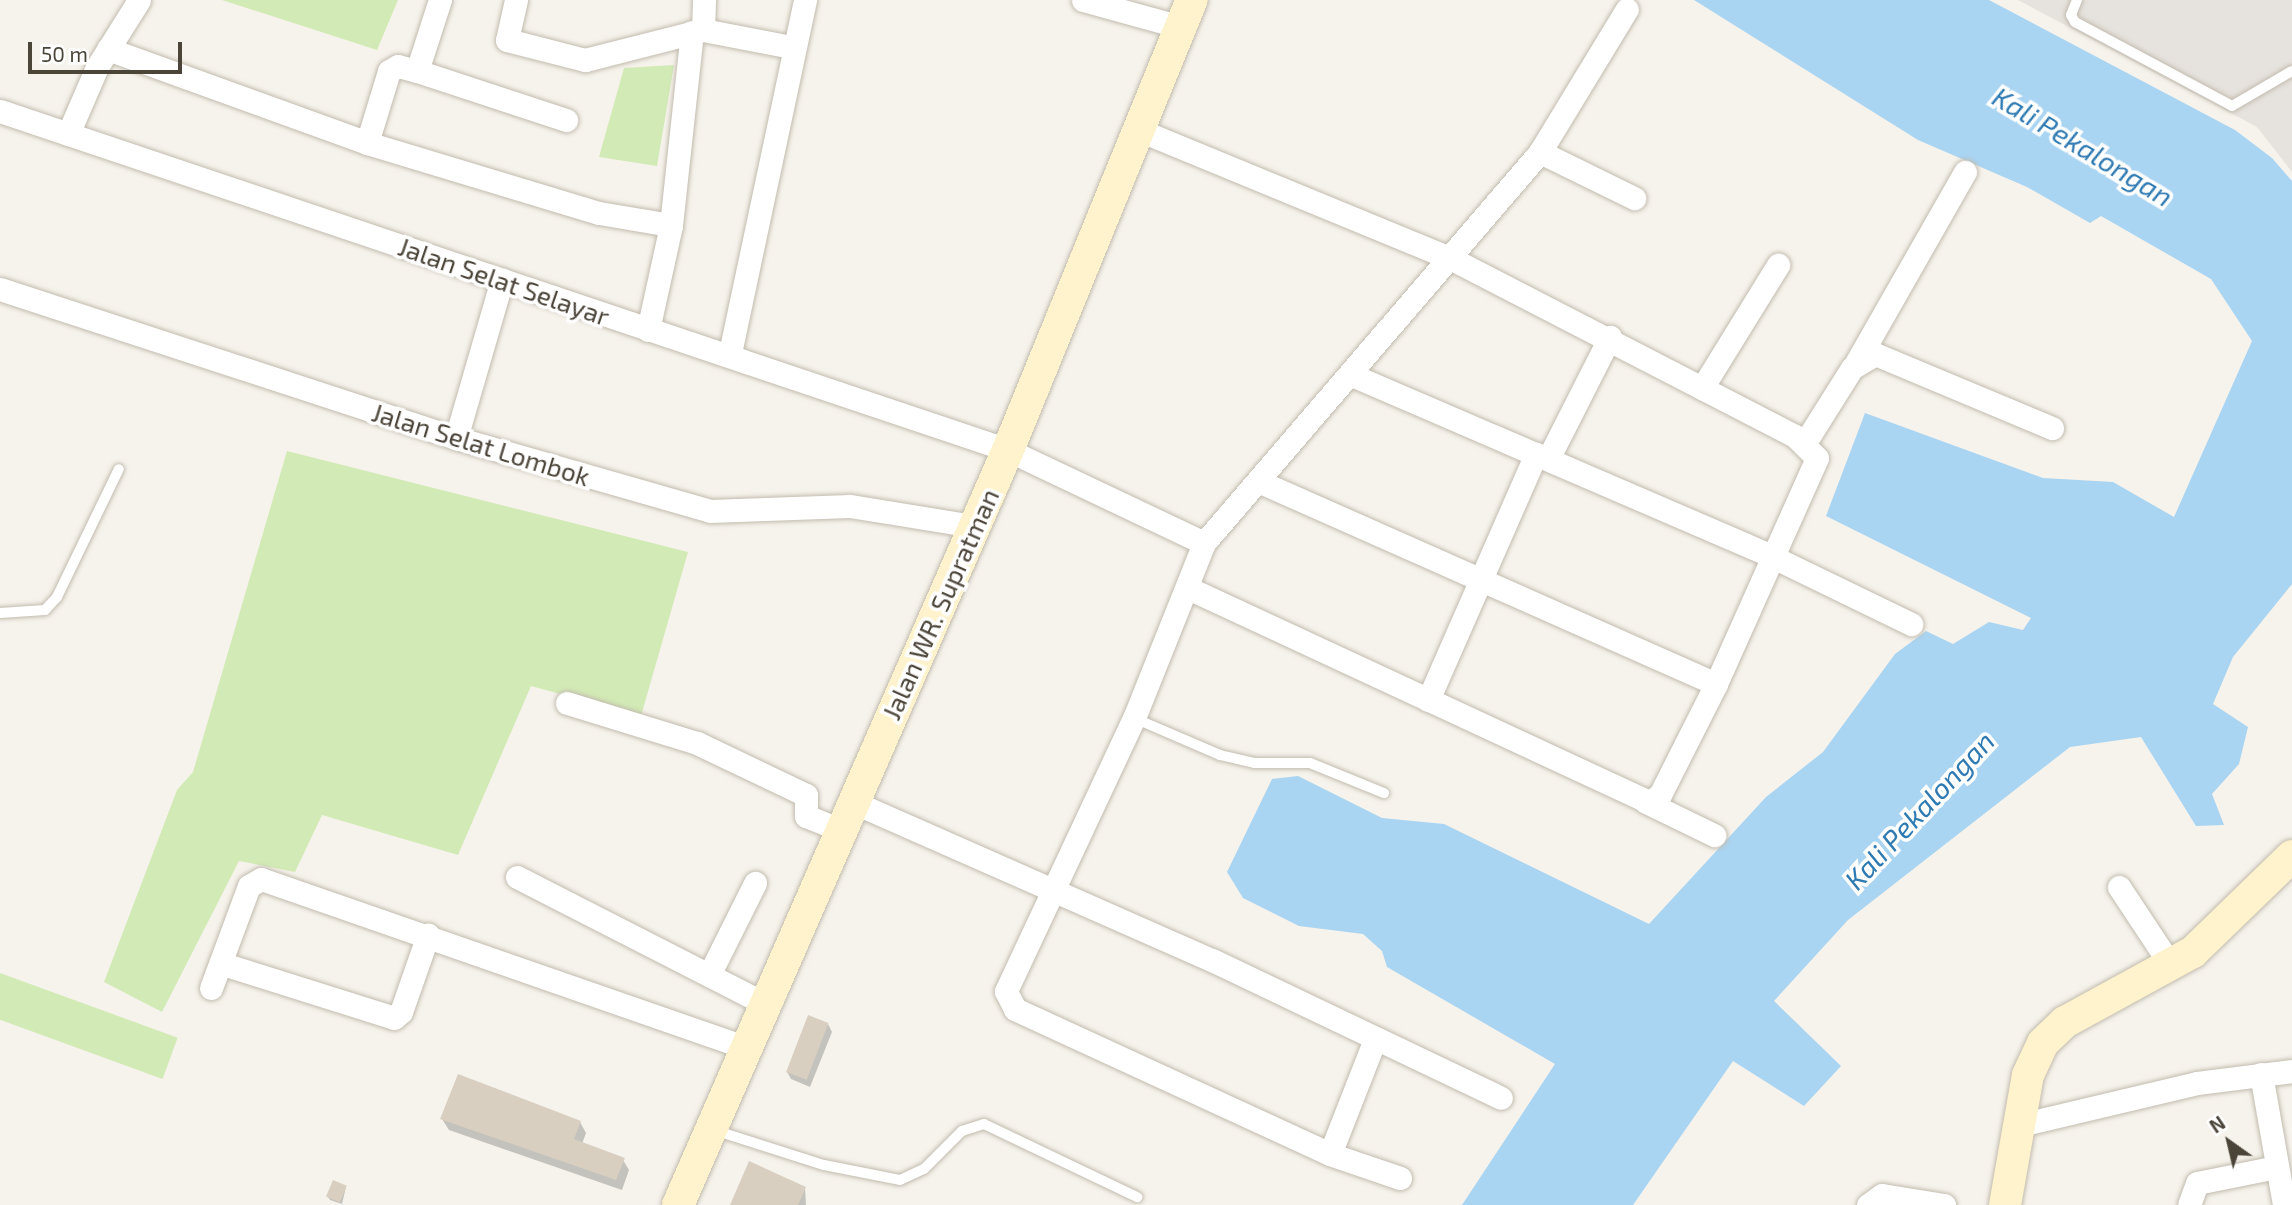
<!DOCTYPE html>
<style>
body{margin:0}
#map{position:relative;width:2292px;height:1205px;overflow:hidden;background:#f6f3ec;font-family:"Exo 2",sans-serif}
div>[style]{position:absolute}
.industrial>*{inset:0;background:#e6e2dd}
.green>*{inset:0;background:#d2eab5;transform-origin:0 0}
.water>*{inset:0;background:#a9d4f2}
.shadow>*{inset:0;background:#0003}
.building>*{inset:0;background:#d8cfc1;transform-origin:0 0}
.roads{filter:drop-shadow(0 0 2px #c2bbae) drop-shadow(0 0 2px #c2bbae)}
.lane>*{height:10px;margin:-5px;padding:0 5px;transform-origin:5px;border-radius:5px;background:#fff}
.street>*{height:23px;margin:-11.5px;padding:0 11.5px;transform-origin:11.5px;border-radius:11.5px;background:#fff}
.secondary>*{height:32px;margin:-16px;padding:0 16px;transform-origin:16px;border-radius:16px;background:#fff3cd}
span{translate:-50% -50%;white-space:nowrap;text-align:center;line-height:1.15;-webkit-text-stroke:7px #fff;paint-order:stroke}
.street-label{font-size:26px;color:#4b4439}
.water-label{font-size:28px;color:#2e7ab2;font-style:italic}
.north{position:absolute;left:2194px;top:1107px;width:70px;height:70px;-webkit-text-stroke:5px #fff;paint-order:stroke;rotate:326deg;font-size:19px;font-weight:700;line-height:28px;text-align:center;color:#4b4439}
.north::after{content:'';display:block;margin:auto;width:24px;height:32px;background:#4b4439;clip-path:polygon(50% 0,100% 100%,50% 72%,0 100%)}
.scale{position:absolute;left:28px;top:42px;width:154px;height:32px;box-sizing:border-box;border:4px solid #4b4439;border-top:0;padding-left:9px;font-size:21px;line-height:24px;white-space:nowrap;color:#4b4439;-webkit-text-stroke:5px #fff;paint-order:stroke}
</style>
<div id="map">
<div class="industrial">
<i style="clip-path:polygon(2018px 0,2292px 0,2292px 172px,2257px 127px)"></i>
</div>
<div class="green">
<i style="clip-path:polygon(222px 0,398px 0,377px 50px)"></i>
<i style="clip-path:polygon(674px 65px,657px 166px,599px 157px,624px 68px)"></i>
<i style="clip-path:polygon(287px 451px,688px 552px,641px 716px,531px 686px,458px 855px,322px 815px,295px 872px,239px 861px,162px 1012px,104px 982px,177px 790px,193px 772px)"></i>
<i style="left:0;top:973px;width:189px;height:44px;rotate:20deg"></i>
</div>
<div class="water">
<i style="clip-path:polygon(1694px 0,1989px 0,2235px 130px,2272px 158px,2292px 181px,2292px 584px,2233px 657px,2213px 704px,2248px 727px,2239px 764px,2212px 794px,2224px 825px,2196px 826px,2141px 737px,2070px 747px,1848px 920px,1774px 1001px,1841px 1066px,1804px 1106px,1733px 1061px,1633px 1205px,1462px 1205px,1555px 1064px,1387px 967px,1382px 951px,1363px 934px,1299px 926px,1243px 898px,1227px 872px,1272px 779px,1298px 776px,1382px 818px,1444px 824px,1649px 924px,1766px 797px,1823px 752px,1895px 654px,1926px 631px,1953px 644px,1989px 622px,2023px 630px,2031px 618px,1826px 516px,1865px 413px,2043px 478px,2113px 482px,2174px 517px,2252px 341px,2211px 279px,2101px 216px,2090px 223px,2027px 187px,1918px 140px)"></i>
</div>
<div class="shadow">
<i style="clip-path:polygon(828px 1024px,832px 1032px,810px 1087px,791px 1079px,787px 1072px)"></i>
<i style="clip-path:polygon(442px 1119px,580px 1122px,586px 1133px,582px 1144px,623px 1160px,629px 1170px,622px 1190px,449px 1130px)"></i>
<i style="clip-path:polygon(346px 1187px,342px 1204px,330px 1200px,328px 1197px)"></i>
<i style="clip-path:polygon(805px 1188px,806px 1205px,732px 1205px)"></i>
</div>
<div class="building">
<i style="left:808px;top:1015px;width:22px;height:61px;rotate:21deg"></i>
<i style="clip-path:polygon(458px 1074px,581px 1121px,574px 1139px,625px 1158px,616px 1180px,440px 1119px)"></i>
<i style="clip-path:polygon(749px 1161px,806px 1187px,798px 1205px,730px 1205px)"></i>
<i style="left:333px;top:1180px;width:15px;height:18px;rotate:23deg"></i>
</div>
<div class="roads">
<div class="lane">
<i style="left:2077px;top:0;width:16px;rotate:112deg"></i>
<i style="left:2071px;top:15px;width:8px;rotate:60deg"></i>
<i style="left:2075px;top:22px;width:178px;rotate:28.1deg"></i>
<i style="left:2232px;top:106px;width:69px;rotate:-30.3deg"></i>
<i style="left:0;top:613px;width:45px;rotate:-3.8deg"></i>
<i style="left:45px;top:610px;width:18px;rotate:-47deg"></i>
<i style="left:57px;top:597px;width:142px;rotate:-64.2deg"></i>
<i style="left:1134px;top:718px;width:94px;rotate:23.3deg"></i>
<i style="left:1220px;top:755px;width:35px;rotate:13deg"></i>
<i style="left:1254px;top:763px;width:56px"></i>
<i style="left:1310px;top:763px;width:80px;rotate:22.1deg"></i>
<i style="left:714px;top:1130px;width:115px;rotate:17.7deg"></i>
<i style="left:824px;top:1165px;width:77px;rotate:11.2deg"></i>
<i style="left:900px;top:1180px;width:26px;rotate:-25deg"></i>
<i style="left:924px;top:1169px;width:54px;rotate:-45deg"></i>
<i style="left:962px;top:1131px;width:23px;rotate:-18deg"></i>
<i style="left:984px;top:1124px;width:170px;rotate:25.5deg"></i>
</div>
<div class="street">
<i style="left:516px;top:0;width:41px;rotate:102.7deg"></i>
<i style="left:507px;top:40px;width:81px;rotate:14.4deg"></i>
<i style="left:585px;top:60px;width:122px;rotate:-14.3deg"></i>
<i style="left:703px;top:30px;width:30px;rotate:-88deg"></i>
<i style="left:1083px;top:0;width:102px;rotate:15.4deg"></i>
<i style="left:703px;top:30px;width:90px;rotate:10.9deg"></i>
<i style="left:108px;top:49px;width:276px;rotate:19.9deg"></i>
<i style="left:367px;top:143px;width:242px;rotate:16.8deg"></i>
<i style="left:599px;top:213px;width:73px;rotate:9.5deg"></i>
<i style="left:417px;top:71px;width:157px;rotate:18.2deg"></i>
<i style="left:0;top:111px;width:1063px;rotate:18.59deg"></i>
<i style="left:1008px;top:450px;width:217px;rotate:25.4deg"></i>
<i style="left:1139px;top:130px;width:336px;rotate:22.4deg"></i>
<i style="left:1450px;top:258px;width:388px;rotate:27.3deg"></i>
<i style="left:1795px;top:436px;width:31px;rotate:45deg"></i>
<i style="left:1817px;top:458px;width:248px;rotate:114.1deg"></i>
<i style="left:1716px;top:684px;width:124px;rotate:116.8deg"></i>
<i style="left:1660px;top:795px;width:13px;rotate:148deg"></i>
<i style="left:1649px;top:802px;width:508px;rotate:-155.1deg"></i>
<i style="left:68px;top:134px;width:73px;rotate:-66.6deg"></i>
<i style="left:97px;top:67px;width:79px;rotate:-57.9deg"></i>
<i style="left:367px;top:143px;width:75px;rotate:-73deg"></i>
<i style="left:389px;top:71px;width:10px;rotate:-29deg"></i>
<i style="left:398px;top:66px;width:20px;rotate:15deg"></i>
<i style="left:417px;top:71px;width:75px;rotate:-72.1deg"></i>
<i style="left:1540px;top:152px;width:105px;rotate:26.1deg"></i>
<i style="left:0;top:289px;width:480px;rotate:18.1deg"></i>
<i style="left:456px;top:438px;width:264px;rotate:16deg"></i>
<i style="left:710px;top:511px;width:140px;rotate:-2deg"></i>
<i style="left:850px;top:506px;width:126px;rotate:9.2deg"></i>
<i style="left:648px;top:330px;width:107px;rotate:-77.6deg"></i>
<i style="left:671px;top:225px;width:194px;rotate:-83.8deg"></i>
<i style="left:730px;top:353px;width:361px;rotate:-78deg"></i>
<i style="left:1856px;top:363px;width:220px;rotate:-60.3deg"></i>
<i style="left:1354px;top:376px;width:454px;rotate:23.3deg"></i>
<i style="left:1771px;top:556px;width:156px;rotate:25.9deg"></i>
<i style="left:1702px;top:388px;width:145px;rotate:-58.3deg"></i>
<i style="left:456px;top:438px;width:165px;rotate:-73.8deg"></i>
<i style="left:1806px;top:441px;width:86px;rotate:-57.8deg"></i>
<i style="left:1852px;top:368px;width:27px;rotate:-31deg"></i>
<i style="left:1875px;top:354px;width:192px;rotate:22.7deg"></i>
<i style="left:1548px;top:459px;width:137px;rotate:-63.1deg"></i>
<i style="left:1258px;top:481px;width:501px;rotate:23.9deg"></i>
<i style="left:1428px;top:700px;width:269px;rotate:-66.3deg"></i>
<i style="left:567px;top:703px;width:136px;rotate:17.1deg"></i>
<i style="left:697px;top:743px;width:121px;rotate:25.5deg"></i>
<i style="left:806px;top:795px;width:21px;rotate:90deg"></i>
<i style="left:806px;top:816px;width:35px;rotate:22deg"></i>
<i style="left:853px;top:802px;width:392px;rotate:23.8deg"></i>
<i style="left:1212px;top:960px;width:320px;rotate:25.5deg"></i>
<i style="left:1646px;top:802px;width:76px;rotate:25.9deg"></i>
<i style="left:517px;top:877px;width:279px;rotate:27.1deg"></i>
<i style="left:2119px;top:887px;width:96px;rotate:56.5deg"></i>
<i style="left:223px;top:964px;width:179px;rotate:17.5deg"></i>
<i style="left:394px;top:1018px;width:9px;rotate:-41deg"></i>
<i style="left:401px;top:1012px;width:82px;rotate:-70.7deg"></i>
<i style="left:709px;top:975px;width:103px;rotate:-63.4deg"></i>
<i style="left:211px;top:988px;width:109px;rotate:-69.6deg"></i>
<i style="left:249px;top:886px;width:14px;rotate:-30deg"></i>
<i style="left:261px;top:879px;width:515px;rotate:19.17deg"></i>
<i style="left:2261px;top:1074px;width:133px;rotate:80deg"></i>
<i style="left:2024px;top:1124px;width:178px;rotate:-13.3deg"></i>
<i style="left:2197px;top:1083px;width:96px;rotate:-7.2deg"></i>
<i style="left:1330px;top:1154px;width:120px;rotate:-68.6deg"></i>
<i style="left:1400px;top:1178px;width:74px;rotate:-161.1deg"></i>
<i style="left:1330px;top:1154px;width:347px;rotate:-155.3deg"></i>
<i style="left:1015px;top:1009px;width:20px;rotate:-117deg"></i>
<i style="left:1006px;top:991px;width:302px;rotate:-64.9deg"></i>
<i style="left:1134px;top:718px;width:188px;rotate:-68.2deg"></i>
<i style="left:1204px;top:543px;width:516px;rotate:-49.33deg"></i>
<i style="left:1540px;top:152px;width:167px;rotate:-58.7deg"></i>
<i style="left:1868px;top:1205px;width:17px;rotate:-36deg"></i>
<i style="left:1882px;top:1195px;width:63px;rotate:9.2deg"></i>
<i style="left:2189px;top:1205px;width:23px;rotate:-70deg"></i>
<i style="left:2197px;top:1183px;width:81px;rotate:-11.4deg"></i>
</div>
<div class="secondary">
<i style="left:678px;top:1205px;width:824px;rotate:-66.39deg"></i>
<i style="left:1008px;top:450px;width:486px;rotate:-67.8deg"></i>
<i style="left:2005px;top:1205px;width:132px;rotate:-80deg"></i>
<i style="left:2028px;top:1075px;width:35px;rotate:-65deg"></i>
<i style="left:2043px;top:1043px;width:30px;rotate:-44deg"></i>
<i style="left:2065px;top:1022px;width:146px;rotate:-28.7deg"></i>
<i style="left:2193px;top:952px;width:138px;rotate:-44.1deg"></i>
</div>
</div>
<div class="street-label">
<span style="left:504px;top:281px;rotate:19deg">Jalan Selat Selayar</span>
<span style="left:481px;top:444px;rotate:17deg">Jalan Selat Lombok</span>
<span style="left:940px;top:604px;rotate:-66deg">Jalan WR. Supratman</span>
</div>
<div class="water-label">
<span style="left:2083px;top:146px;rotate:31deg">Kali Pekalongan</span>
<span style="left:1919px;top:810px;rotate:-47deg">Kali Pekalongan</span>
</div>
<div class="north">N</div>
<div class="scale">50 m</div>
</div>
